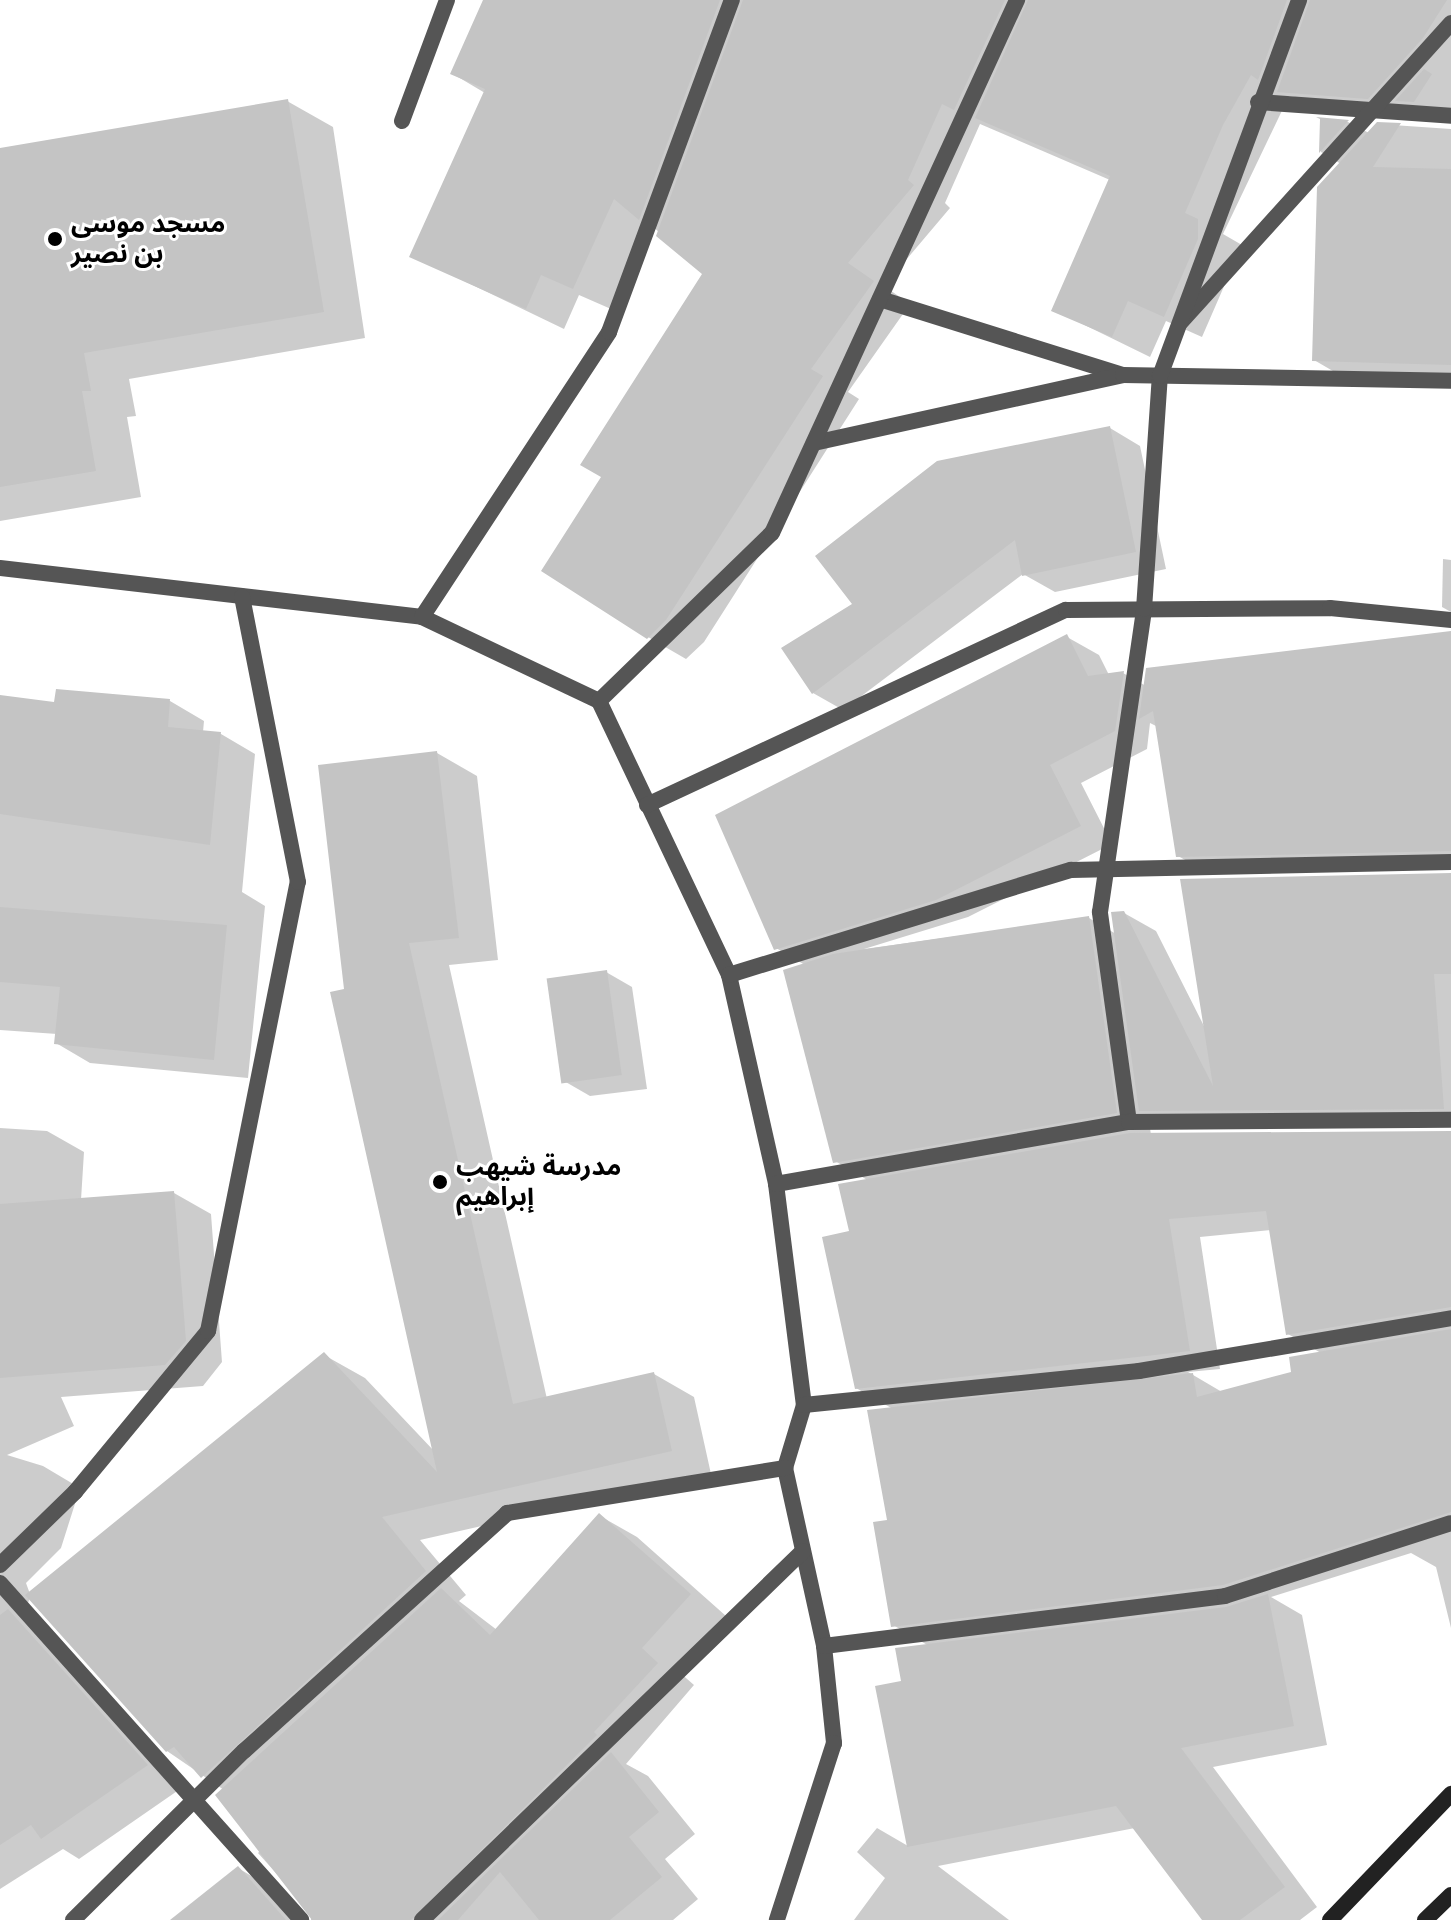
<!DOCTYPE html>
<meta charset="utf-8">
<style>
body{margin:0}
#map{position:relative;width:1451px;height:1920px;overflow:hidden;background:#fff;font-family:"Space Grotesk","Noto Sans Arabic",sans-serif}
div>[style]{position:absolute}
.shadow>*{inset:0;background:#0003}
.building>*{inset:0;background:#c4c4c4;transform-origin:0 0}
.street>*{height:16px;margin:-8px;padding:0 8px;transform-origin:8px;border-radius:8px;background:#555}
.secondary>*{height:16px;margin:-8px;padding:0 8px;transform-origin:8px;border-radius:8px;background:#222}
.dots>*{width:22px;height:22px;translate:-50% -50%;box-sizing:border-box;border:4px solid #fff;border-radius:50%}
span{translate:-50% -50%;white-space:nowrap;text-align:center;line-height:1.15;-webkit-text-stroke:6px #fff;paint-order:stroke}
.poi-label{font-size:26px;color:#000;font-weight:700}
.left{translate:0 -50%;text-align:left}
</style>
<div id="map">
<div class="shadow">
<i style="clip-path:polygon(485px 0,1451px 0,1451px 122px,1289px 96px,1223px 234px,1242px 245px,1202px 337px,1166px 321px,1150px 357px,1054px 310px,1110px 180px,980px 124px,945px 203px,950px 208px,884px 286px,910px 304px,848px 392px,859px 399px,704px 642px,686px 659px,648px 637px,604px 477px,705px 274px,650px 224px,611px 309px,579px 295px,564px 329px,412px 256px,485px 93px,453px 74px)"></i>
<i style="clip-path:polygon(287px 101px,333px 127px,365px 338px,129px 379px,136px 416px,127px 417px,141px 497px,0 521px,0 150px)"></i>
<i style="clip-path:polygon(1322px 121px,1348px 122px,1369px 133px,1378px 124px,1451px 129px,1451px 384px,1350px 381px,1314px 360px,1341px 164px,1321px 152px)"></i>
<i style="clip-path:polygon(1110px 428px,1140px 446px,1166px 569px,1055px 592px,1023px 574px,843px 710px,813px 693px,855px 604px)"></i>
<i style="clip-path:polygon(1443px 559px,1451px 560px,1451px 612px,1442px 607px)"></i>
<i style="clip-path:polygon(evenodd,1451px 632px,1451px 869px,1210px 874px,1178px 856px,1158px 727px,1150px 723px,1147px 749px,1081px 783px,1112px 844px,968px 917px,864px 949px,1089px 918px,1116px 934px,1124px 913px,1156px 931px,1205px 1028px,1451px 875px,1451px 1126px,1148px 1114px,1151px 1135px,1451px 1133px,1451px 1628px,1436px 1567px,1411px 1553px,1271px 1597px,1302px 1615px,1327px 1745px,1213px 1767px,1317px 1907px,1300px 1920px,1204px 1920px,1135px 1828px,938px 1866px,1009px 1920px,854px 1920px,885px 1878px,857px 1852px,877px 1828px,908px 1846px,903px 1683px,929px 1646px,893px 1625px,893px 1409px,856px 1388px,851px 1232px,869px 1181px,835px 1161px,805px 965px,776px 948px,1067px 637px,1099px 655px,1109px 675px,1123px 673px,1146px 686px,1451px 632px,1271px 1230px,1288px 1334px,1321px 1353px,1293px 1374px,1222px 1392px,1188px 1372px,1220px 1369px,1200px 1237px,1271px 1230px)"></i>
<i style="clip-path:polygon(0 696px,56px 705px,170px 701px,204px 721px,203px 732px,221px 734px,255px 754px,242px 892px,265px 906px,248px 1078px,90px 1063px,56px 1043px,57px 1034px,0 1030px)"></i>
<i style="clip-path:polygon(437px 753px,477px 776px,498px 960px,449px 965px,547px 1399px,654px 1374px,694px 1397px,711px 1474px,420px 1540px,466px 1595px,459px 1601px,497px 1630px,600px 1516px,637px 1537px,726px 1616px,678px 1671px,694px 1685px,626px 1764px,648px 1776px,695px 1834px,665px 1859px,698px 1899px,673px 1920px,311px 1920px,311px 1912px,258px 1853px,262px 1849px,224px 1790px,167px 1751px,30px 1597px,26px 1609px,183px 1787px,79px 1859px,63px 1849px,0 1889px,0 1128px,47px 1131px,84px 1152px,81px 1200px,174px 1193px,211px 1214px,222px 1362px,203px 1386px,61px 1397px,74px 1426px,7px 1455px,43px 1466px,80px 1488px,61px 1548px,26px 1583px,30px 1594px,324px 1355px,365px 1378px,435px 1452px,346px 990px)"></i>
<i style="clip-path:polygon(606px 972px,632px 987px,647px 1089px,590px 1096px,564px 1081px)"></i>
<i style="clip-path:polygon(238px 1868px,275px 1890px,302px 1920px,173px 1920px)"></i>
</div>
<div class="building">
<i style="clip-path:polygon(483px 0,720px 0,639px 220px,614px 199px,573px 289px,541px 275px,526px 309px,409px 257px,485px 89px,450px 74px)"></i>
<i style="clip-path:polygon(743px 0,1005px 0,954px 110px,942px 104px,908px 180px,914px 185px,848px 263px,874px 281px,811px 369px,823px 376px,666px 620px,647px 639px,541px 571px,601px 477px,580px 465px,702px 274px,656px 236px)"></i>
<i style="clip-path:polygon(1028px 0,1287px 0,1258px 80px,1251px 75px,1223px 125px,1185px 213px,1198px 219px,1198px 239px,1164px 317px,1128px 301px,1112px 337px,1051px 311px,1110px 176px,975px 118px)"></i>
<i style="clip-path:polygon(1310px 0,1447px 0,1423px 38px,1368px 99px,1277px 92px)"></i>
<i style="clip-path:polygon(1424px 69px,1432px 74px,1414px 102px,1395px 101px)"></i>
<i style="clip-path:polygon(288px 99px,324px 312px,84px 353px,91px 391px,82px 391px,96px 471px,0 487px,0 148px)"></i>
<i style="clip-path:polygon(1316px 117px,1349px 120px,1319px 153px,1320px 119px)"></i>
<i style="clip-path:polygon(1377px 122px,1401px 123px,1373px 167px,1451px 169px,1451px 365px,1312px 361px,1317px 187px)"></i>
<i style="clip-path:polygon(1110px 426px,1136px 552px,1022px 576px,1015px 540px,812px 694px,781px 648px,852px 604px,815px 556px,937px 461px)"></i>
<i style="clip-path:polygon(1451px 631px,1451px 851px,1176px 857px,1153px 711px,1139px 719px,1146px 668px)"></i>
<i style="clip-path:polygon(1067px 634px,1088px 676px,1124px 671px,1115px 731px,1050px 765px,1081px 826px,936px 900px,774px 950px,715px 815px)"></i>
<i style="clip-path:polygon(56px 689px,170px 699px,168px 727px,221px 732px,210px 845px,0 814px,0 695px,54px 702px)"></i>
<i style="clip-path:polygon(437px 751px,459px 938px,409px 943px,513px 1404px,654px 1372px,672px 1451px,382px 1517px,426px 1571px,201px 1778px,174px 1747px,166px 1752px,25px 1595px,324px 1352px,437px 1472px,330px 992px,344px 989px,318px 765px)"></i>
<i style="clip-path:polygon(1451px 873px,1451px 974px,1434px 974px,1444px 1109px,1139px 1111px,1111px 912px,1124px 911px,1213px 1086px,1180px 879px)"></i>
<i style="clip-path:polygon(0 907px,227px 925px,214px 1060px,54px 1044px,60px 987px,0 982px)"></i>
<i style="clip-path:polygon(1089px 916px,1117px 1113px,833px 1163px,783px 970px,833px 954px)"></i>
<i style="left:607px;top:970px;width:106px;height:61px;rotate:82deg"></i>
<i style="clip-path:polygon(1451px 1131px,1451px 1307px,1286px 1335px,1266px 1211px,1169px 1219px,1190px 1351px,855px 1389px,822px 1237px,849px 1231px,838px 1184px,1130px 1133px)"></i>
<i style="clip-path:polygon(174px 1191px,186px 1341px,165px 1365px,0 1378px,0 1204px)"></i>
<i style="clip-path:polygon(1451px 1329px,1451px 1512px,1223px 1585px,891px 1627px,873px 1522px,887px 1520px,867px 1410px,1193px 1373px,1197px 1397px,1291px 1372px,1289px 1357px)"></i>
<i style="clip-path:polygon(599px 1513px,691px 1594px,642px 1648px,658px 1663px,594px 1732px,597px 1735px,411px 1920px,312px 1920px,215px 1795px,441px 1588px,490px 1635px)"></i>
<i style="clip-path:polygon(1268px 1594px,1294px 1726px,1181px 1748px,1285px 1887px,1240px 1920px,1202px 1920px,1116px 1806px,907px 1847px,875px 1686px,901px 1681px,895px 1648px,1226px 1607px)"></i>
<i style="clip-path:polygon(8px 1609px,148px 1765px,41px 1839px,31px 1825px,0 1845px,0 1615px)"></i>
<i style="clip-path:polygon(611px 1752px,659px 1812px,629px 1837px,662px 1877px,610px 1920px,539px 1920px,500px 1872px,458px 1920px,438px 1920px)"></i>
<i style="clip-path:polygon(238px 1866px,286px 1920px,170px 1920px)"></i>
</div>
<div class="street">
<i style="left:1258px;top:102px;width:194px;rotate:4.1deg"></i>
<i style="left:402px;top:121px;width:129px;rotate:-69.6deg"></i>
<i style="left:880px;top:299px;width:254px;rotate:17.4deg"></i>
<i style="left:1181px;top:322px;width:403px;rotate:-47.9deg"></i>
<i style="left:814px;top:443px;width:316px;rotate:-12.4deg"></i>
<i style="left:1123px;top:375px;width:328px;rotate:1deg"></i>
<i style="left:0;top:568px;width:425px;rotate:6.6deg"></i>
<i style="left:422px;top:617px;width:196px;rotate:25.4deg"></i>
<i style="left:599px;top:701px;width:303px;rotate:64.6deg"></i>
<i style="left:729px;top:975px;width:214px;rotate:77.3deg"></i>
<i style="left:776px;top:1184px;width:223px;rotate:82.8deg"></i>
<i style="left:804px;top:1405px;width:66px;rotate:106.8deg"></i>
<i style="left:785px;top:1468px;width:182px;rotate:77.6deg"></i>
<i style="left:824px;top:1646px;width:98px;rotate:84.1deg"></i>
<i style="left:834px;top:1743px;width:186px;rotate:107.9deg"></i>
<i style="left:422px;top:617px;width:341px;rotate:-56.7deg"></i>
<i style="left:609px;top:332px;width:354px;rotate:-69.7deg"></i>
<i style="left:599px;top:701px;width:241px;rotate:-44.2deg"></i>
<i style="left:772px;top:533px;width:587px;rotate:-65.31deg"></i>
<i style="left:647px;top:805px;width:462px;rotate:-25deg"></i>
<i style="left:1066px;top:610px;width:264px;rotate:-0.4deg"></i>
<i style="left:1330px;top:608px;width:122px;rotate:5.7deg"></i>
<i style="left:729px;top:975px;width:358px;rotate:-17.1deg"></i>
<i style="left:1071px;top:870px;width:380px;rotate:-1.2deg"></i>
<i style="left:1129px;top:1122px;width:212px;rotate:-97.9deg"></i>
<i style="left:1100px;top:912px;width:306px;rotate:-81.7deg"></i>
<i style="left:1144px;top:609px;width:234px;rotate:-86.1deg"></i>
<i style="left:1160px;top:376px;width:401px;rotate:-69.7deg"></i>
<i style="left:776px;top:1184px;width:358px;rotate:-10deg"></i>
<i style="left:1129px;top:1122px;width:322px;rotate:-0.4deg"></i>
<i style="left:804px;top:1405px;width:337px;rotate:-5.8deg"></i>
<i style="left:1139px;top:1371px;width:316px;rotate:-9.6deg"></i>
<i style="left:0;top:1565px;width:105px;rotate:-44.2deg"></i>
<i style="left:75px;top:1492px;width:209px;rotate:-50.4deg"></i>
<i style="left:208px;top:1331px;width:458px;rotate:-78.7deg"></i>
<i style="left:298px;top:882px;width:291px;rotate:-101.1deg"></i>
<i style="left:0;top:1583px;width:452px;rotate:48.2deg"></i>
<i style="left:824px;top:1646px;width:404px;rotate:-7.1deg"></i>
<i style="left:1225px;top:1596px;width:237px;rotate:-17.9deg"></i>
<i style="left:73px;top:1920px;width:240px;rotate:-44.7deg"></i>
<i style="left:244px;top:1751px;width:355px;rotate:-42.1deg"></i>
<i style="left:507px;top:1513px;width:282px;rotate:-9.2deg"></i>
<i style="left:422px;top:1920px;width:530px;rotate:-44.08deg"></i>
</div>
<div class="secondary">
<i style="left:1330px;top:1920px;width:175px;rotate:-46.2deg"></i>
<i style="left:1425px;top:1920px;width:36px;rotate:-44deg"></i>
</div>
<div class="dots">
<i style="left:55px;top:239px;background:#000"></i>
<i style="left:440px;top:1182px;background:#000"></i>
</div>
<div class="poi-label">
<span class="left" style="left:71px;top:239px">مسجد موسى<br>بن نصير</span>
<span class="left" style="left:456px;top:1182px">مدرسة شيهب<br>إبراهيم</span>
</div>
</div>
